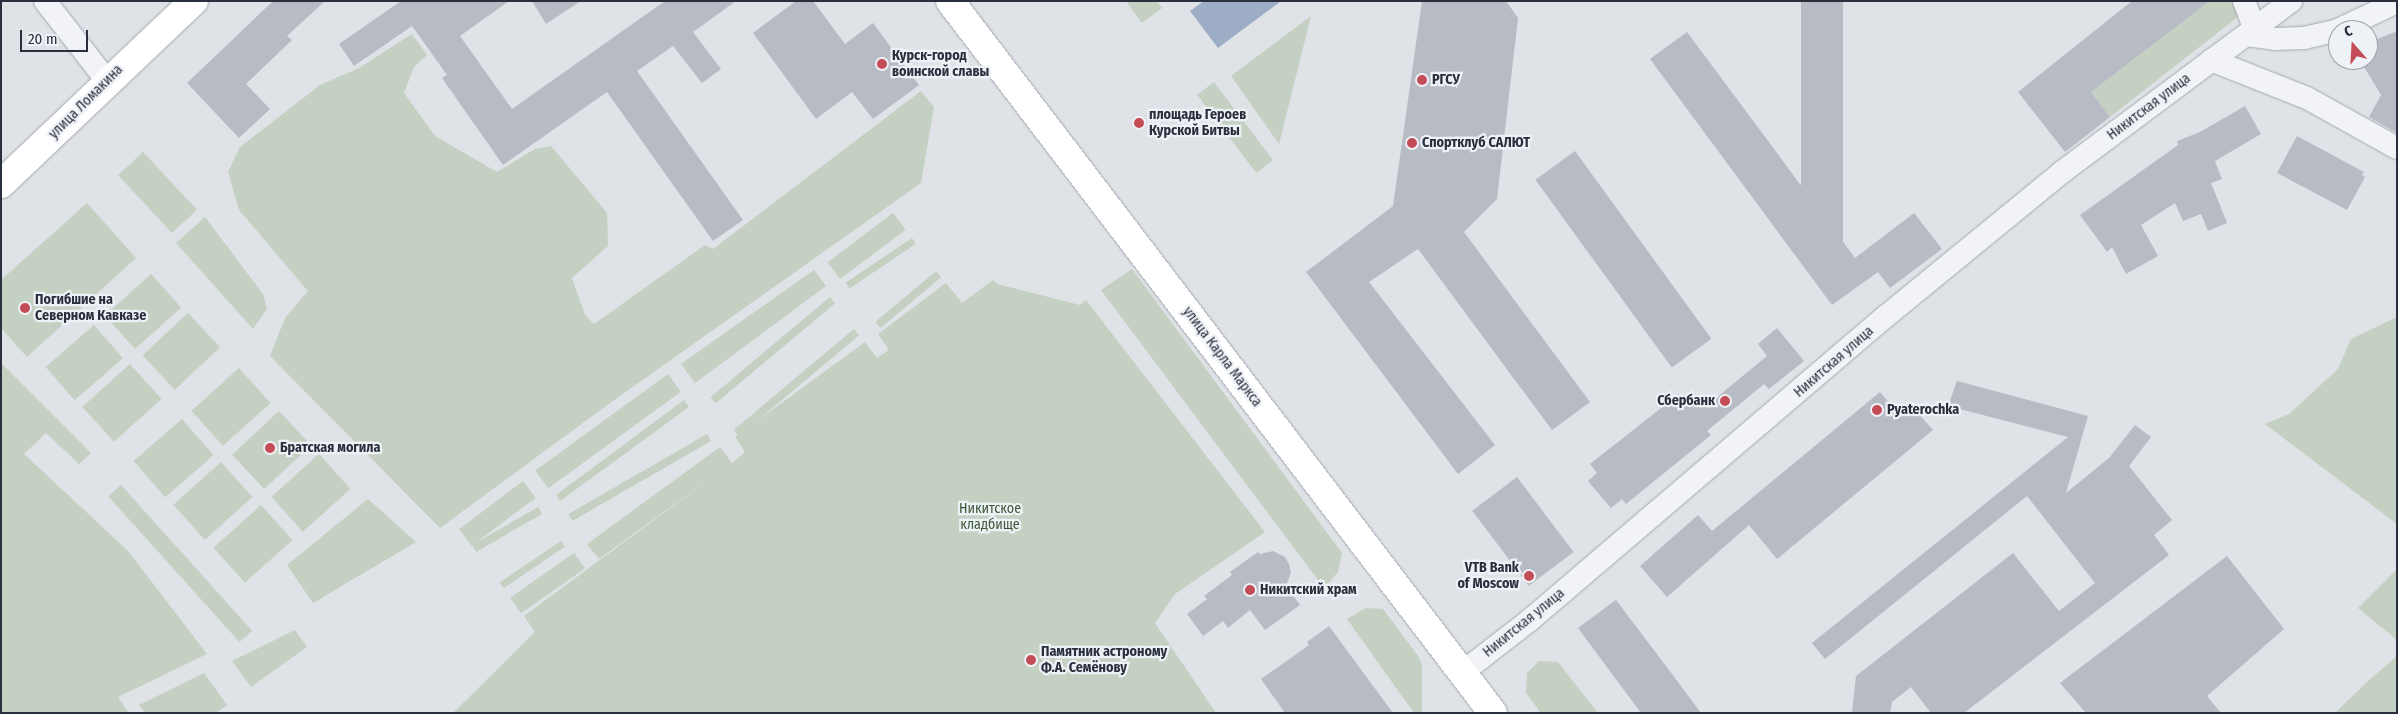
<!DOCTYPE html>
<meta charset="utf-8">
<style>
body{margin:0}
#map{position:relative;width:2398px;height:714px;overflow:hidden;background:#dfe2e7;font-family:"Fira Sans Condensed",sans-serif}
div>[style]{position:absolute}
.green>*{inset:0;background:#c4d0c1;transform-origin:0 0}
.water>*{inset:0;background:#9cadc5}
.building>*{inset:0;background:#b7bbc3;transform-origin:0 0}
.roads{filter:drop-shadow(0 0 1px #a5a9b1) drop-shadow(0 0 1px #a5a9b1)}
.minor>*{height:22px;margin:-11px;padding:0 11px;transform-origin:11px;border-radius:11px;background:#f1f3f6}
.secondary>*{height:28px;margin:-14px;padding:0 14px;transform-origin:14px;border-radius:14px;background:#fff}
.primary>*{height:28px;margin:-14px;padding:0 14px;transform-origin:14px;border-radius:14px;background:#fff}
.dots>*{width:14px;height:14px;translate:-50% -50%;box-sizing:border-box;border:2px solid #eef1f5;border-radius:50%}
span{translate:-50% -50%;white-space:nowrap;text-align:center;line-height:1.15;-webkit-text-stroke:4.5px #eef1f5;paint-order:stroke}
.poi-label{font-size:14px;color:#292f3d;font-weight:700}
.left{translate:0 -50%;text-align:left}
.right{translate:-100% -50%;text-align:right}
.street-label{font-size:14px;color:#292f3d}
.park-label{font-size:14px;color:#3b5837}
.frame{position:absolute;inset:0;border:2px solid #292f3d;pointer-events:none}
.north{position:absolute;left:2328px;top:20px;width:50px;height:50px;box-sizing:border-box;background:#eef1f5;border:1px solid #9fa3ab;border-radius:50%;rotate:341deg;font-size:14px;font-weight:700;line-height:20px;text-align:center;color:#292f3d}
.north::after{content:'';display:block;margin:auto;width:18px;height:22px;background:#c44c57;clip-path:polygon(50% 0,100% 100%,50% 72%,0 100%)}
.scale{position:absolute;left:20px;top:30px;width:68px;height:22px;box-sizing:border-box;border:2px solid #292f3d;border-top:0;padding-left:6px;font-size:15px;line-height:18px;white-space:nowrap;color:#292f3d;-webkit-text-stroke:4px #eef1f5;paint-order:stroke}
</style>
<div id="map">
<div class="green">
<i style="clip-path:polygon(1126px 1px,1157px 1px,1162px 8px,1142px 23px)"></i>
<i style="clip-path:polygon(2210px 1px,2251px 1px,2239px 16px,2110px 117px,2091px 92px)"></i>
<i style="clip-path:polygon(1311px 16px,1279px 144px,1231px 76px)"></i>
<i style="clip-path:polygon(412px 34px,427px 55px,414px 67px,404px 93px,435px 136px,497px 172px,535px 149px,551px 146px,607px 213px,608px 246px,572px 278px,585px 315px,594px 324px,705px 245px,713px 249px,921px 91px,934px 107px,921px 183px,610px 403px,440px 528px,270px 356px,285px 318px,308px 291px,239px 210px,228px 172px,240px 147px,320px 85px,359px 68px)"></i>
<i style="left:1214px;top:82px;width:98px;height:21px;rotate:53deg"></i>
<i style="left:143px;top:152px;width:79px;height:34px;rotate:47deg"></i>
<i style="clip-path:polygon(87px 203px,136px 258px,27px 357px,1px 328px,1px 280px)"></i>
<i style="left:893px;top:213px;width:21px;height:82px;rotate:53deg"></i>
<i style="clip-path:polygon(205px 217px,263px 294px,267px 309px,253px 329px,176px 243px)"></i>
<i style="left:912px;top:238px;width:7px;height:80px;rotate:56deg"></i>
<i style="clip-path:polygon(1132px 269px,1342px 553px,1338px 572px,1324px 588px,1101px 290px)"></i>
<i style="clip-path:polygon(814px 270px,826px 286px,695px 383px,681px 364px)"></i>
<i style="left:936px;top:271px;width:8px;height:79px;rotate:50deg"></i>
<i style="left:151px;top:274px;width:45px;height:62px;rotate:48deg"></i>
<i style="clip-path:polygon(993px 280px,997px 284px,1080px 305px,1086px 300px,1265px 532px,1175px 594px,1155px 623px,1216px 713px,453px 713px,535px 632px,524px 616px,731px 463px,599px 559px,587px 544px,720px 447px,732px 463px,745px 452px,735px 437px,865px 342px,877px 358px,889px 350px,878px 334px,946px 283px,962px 303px)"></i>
<i style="left:830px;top:297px;width:8px;height:156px;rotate:50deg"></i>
<i style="left:188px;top:313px;width:47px;height:62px;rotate:47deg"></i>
<i style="clip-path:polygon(2397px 317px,2396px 428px,2397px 524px,2265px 424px,2289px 414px,2338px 369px,2351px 339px)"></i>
<i style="left:94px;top:325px;width:44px;height:64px;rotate:49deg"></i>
<i style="left:854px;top:329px;width:8px;height:157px;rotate:50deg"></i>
<i style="clip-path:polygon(1px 363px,91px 453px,79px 464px,46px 433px,24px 454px,128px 551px,207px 654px,118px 697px,129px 713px,1px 713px)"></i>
<i style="left:130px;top:364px;width:47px;height:64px;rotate:48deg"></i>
<i style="left:239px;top:368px;width:47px;height:64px;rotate:48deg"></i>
<i style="left:668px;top:374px;width:22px;height:164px;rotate:54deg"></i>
<i style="clip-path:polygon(684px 400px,689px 407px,560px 501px,556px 495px)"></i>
<i style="left:279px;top:411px;width:47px;height:64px;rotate:47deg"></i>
<i style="left:182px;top:419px;width:48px;height:64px;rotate:49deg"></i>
<i style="left:707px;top:434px;width:8px;height:160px;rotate:60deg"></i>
<i style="left:319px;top:454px;width:47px;height:64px;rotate:48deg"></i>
<i style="left:221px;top:462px;width:47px;height:64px;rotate:48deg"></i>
<i style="left:523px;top:481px;width:21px;height:80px;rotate:53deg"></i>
<i style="left:121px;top:485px;width:196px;height:17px;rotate:48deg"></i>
<i style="clip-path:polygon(368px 499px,416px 542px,313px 603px,287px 565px)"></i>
<i style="left:261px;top:505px;width:47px;height:64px;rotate:48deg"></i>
<i style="left:538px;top:507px;width:8px;height:76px;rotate:60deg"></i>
<i style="left:561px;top:541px;width:7px;height:74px;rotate:56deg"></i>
<i style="left:574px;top:553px;width:19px;height:78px;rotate:55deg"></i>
<i style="clip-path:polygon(2397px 569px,2397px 640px,2358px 608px)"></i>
<i style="clip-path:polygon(1366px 608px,1383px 609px,1418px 656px,1422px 665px,1422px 713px,1414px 713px,1347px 619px)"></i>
<i style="clip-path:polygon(295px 630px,307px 647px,251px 687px,232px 661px)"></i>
<i style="clip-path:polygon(2397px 656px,2397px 713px,2335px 713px,2368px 681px)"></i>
<i style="clip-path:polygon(1539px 661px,1558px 662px,1598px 713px,1541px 713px,1526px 693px,1527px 673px)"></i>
<i style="clip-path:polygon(204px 673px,227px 705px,216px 713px,145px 713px,139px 705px)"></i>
</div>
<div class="water">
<i style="clip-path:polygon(1204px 1px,1281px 1px,1218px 48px,1190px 11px)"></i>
</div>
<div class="building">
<i style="clip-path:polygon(273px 1px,325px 1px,287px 36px,292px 40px,246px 84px,270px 109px,239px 138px,187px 83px)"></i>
<i style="clip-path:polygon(401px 1px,509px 1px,460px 36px,512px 109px,665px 1px,736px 1px,693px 32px,721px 69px,702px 83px,673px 46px,637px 71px,743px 220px,713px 241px,607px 92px,503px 165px,442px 78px,447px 75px,412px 26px,354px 66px,339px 44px)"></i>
<i style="clip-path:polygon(532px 1px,581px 1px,546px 24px)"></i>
<i style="clip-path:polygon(796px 1px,813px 1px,845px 44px,873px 23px,919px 85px,873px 119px,852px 92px,816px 119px,753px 33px)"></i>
<i style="clip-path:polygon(1422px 1px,1506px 1px,1518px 18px,1497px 199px,1464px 232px,1590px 402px,1552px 430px,1418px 249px,1369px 282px,1495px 445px,1458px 474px,1306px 272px,1393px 206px)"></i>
<i style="left:1801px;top:1px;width:42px;height:256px"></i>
<i style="clip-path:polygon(2132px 1px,2210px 1px,2091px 92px,2110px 117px,2065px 152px,2018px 92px)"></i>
<i style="clip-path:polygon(2397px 31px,2397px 133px,2369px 117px,2381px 95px,2360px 60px,2368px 60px,2368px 43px)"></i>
<i style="clip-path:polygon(1687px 32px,1855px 258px,1914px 213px,1942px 249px,1890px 288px,1878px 272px,1832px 305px,1650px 59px)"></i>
<i style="clip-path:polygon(2245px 106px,2261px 134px,2215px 161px,2222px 179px,2211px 183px,2227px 223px,2208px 231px,2201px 214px,2183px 221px,2175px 203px,2141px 225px,2158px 256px,2126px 274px,2112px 247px,2107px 252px,2080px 215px,2178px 145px,2177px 141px,2200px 132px)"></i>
<i style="clip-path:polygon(2297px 136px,2364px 172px,2362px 175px,2365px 177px,2347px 210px,2277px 173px)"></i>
<i style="left:1575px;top:151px;width:232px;height:49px;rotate:54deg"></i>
<i style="clip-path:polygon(1777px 328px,1804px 361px,1769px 389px,1764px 384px,1707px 431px,1711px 435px,1626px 504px,1622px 499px,1611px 508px,1588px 481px,1597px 473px,1590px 464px,1679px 394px,1685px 402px,1695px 394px,1705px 407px,1767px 356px,1758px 344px)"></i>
<i style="clip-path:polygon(1957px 381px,2088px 416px,2066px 493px,2109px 458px,2135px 425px,2151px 437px,2129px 466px,2172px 520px,2154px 535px,2169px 555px,1964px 713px,1931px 713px,1911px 687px,1892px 702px,1890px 713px,1852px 713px,1856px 676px,2013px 553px,2059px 611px,2095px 583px,2027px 496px,1825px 659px,1812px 643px,2068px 437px,1948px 406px)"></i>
<i style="clip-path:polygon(1880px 392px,1901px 417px,1913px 407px,1933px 430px,1777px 559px,1749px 525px,1667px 597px,1640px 566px,1698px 515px,1712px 531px)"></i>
<i style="left:1517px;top:477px;width:94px;height:56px;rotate:53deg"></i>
<i style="clip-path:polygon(1273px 551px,1285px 557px,1289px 564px,1291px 573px,1286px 586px,1300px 605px,1265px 630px,1250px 610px,1228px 628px,1223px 621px,1203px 636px,1187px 614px,1207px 599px,1204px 596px,1232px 575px,1230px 572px,1258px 552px,1260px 554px)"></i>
<i style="clip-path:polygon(2227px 556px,2284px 629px,2207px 696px,2221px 713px,2086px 713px,2060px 683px)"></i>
<i style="clip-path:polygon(1616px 600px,1672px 674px,1701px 713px,1641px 713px,1578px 628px)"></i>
<i style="clip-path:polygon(1329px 626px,1393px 713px,1285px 713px,1261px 679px,1309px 645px,1307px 642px)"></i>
</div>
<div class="roads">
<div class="minor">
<i style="left:45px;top:1px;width:101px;rotate:52.2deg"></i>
<i style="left:2244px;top:1px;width:30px;rotate:69deg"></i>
<i style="left:2338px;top:30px;width:65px;rotate:-25.4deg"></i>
<i style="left:2247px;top:35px;width:28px;rotate:8deg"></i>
<i style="left:2275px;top:39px;width:29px;rotate:-2deg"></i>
<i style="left:2304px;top:38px;width:35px;rotate:-13deg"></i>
<i style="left:2211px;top:60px;width:103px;rotate:21.6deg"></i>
<i style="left:2307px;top:98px;width:103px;rotate:29.1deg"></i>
<i style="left:1463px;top:672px;width:85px;rotate:-37.8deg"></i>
<i style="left:1530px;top:620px;width:467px;rotate:-40.5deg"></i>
<i style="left:1885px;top:317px;width:229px;rotate:-39.3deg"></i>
<i style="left:2062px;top:172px;width:286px;rotate:-36.7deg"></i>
</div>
<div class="secondary">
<i style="left:1px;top:184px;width:266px;rotate:-43.5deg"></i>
</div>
<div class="primary">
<i style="left:950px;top:1px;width:895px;rotate:52.67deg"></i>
</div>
</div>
<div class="dots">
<i style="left:882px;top:64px;background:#c44c57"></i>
<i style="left:1422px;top:80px;background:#c44c57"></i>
<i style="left:1139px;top:123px;background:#c44c57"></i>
<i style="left:1412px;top:143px;background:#c44c57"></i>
<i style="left:25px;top:308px;background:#c44c57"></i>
<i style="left:1725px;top:401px;background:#c44c57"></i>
<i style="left:1877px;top:410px;background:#c44c57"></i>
<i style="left:270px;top:448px;background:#c44c57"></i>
<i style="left:1529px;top:576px;background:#c44c57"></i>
<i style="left:1250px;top:590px;background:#c44c57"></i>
<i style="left:1031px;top:660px;background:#c44c57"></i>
</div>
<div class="poi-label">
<span class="left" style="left:892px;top:64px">Курск-город<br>воинской славы</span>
<span class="left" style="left:1432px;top:80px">РГСУ</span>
<span class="left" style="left:1149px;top:123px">площадь Героев<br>Курской Битвы</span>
<span class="left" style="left:1422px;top:143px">Спортклуб САЛЮТ</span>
<span class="left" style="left:35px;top:308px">Погибшие на<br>Северном Кавказе</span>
<span class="right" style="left:1715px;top:401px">Сбербанк</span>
<span class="left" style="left:1887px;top:410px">Pyaterochka</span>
<span class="left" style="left:280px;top:448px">Братская могила</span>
<span class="right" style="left:1519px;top:576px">VTB Bank<br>of Moscow</span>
<span class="left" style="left:1260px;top:590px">Никитский храм</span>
<span class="left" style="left:1041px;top:660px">Памятник астроному<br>Ф.А. Семёнову</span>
</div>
<div class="street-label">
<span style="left:86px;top:102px;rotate:-45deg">улица Ломакина</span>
<span style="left:2149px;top:107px;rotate:-37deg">Никитская улица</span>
<span style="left:1222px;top:357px;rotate:53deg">улица Карла Маркса</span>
<span style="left:1834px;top:362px;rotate:-41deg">Никитская улица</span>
<span style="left:1524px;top:623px;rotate:-39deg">Никитская улица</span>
</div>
<div class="park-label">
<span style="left:990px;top:517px">Никитское<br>кладбище</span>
</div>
<div class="frame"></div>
<div class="north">С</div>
<div class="scale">20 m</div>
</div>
